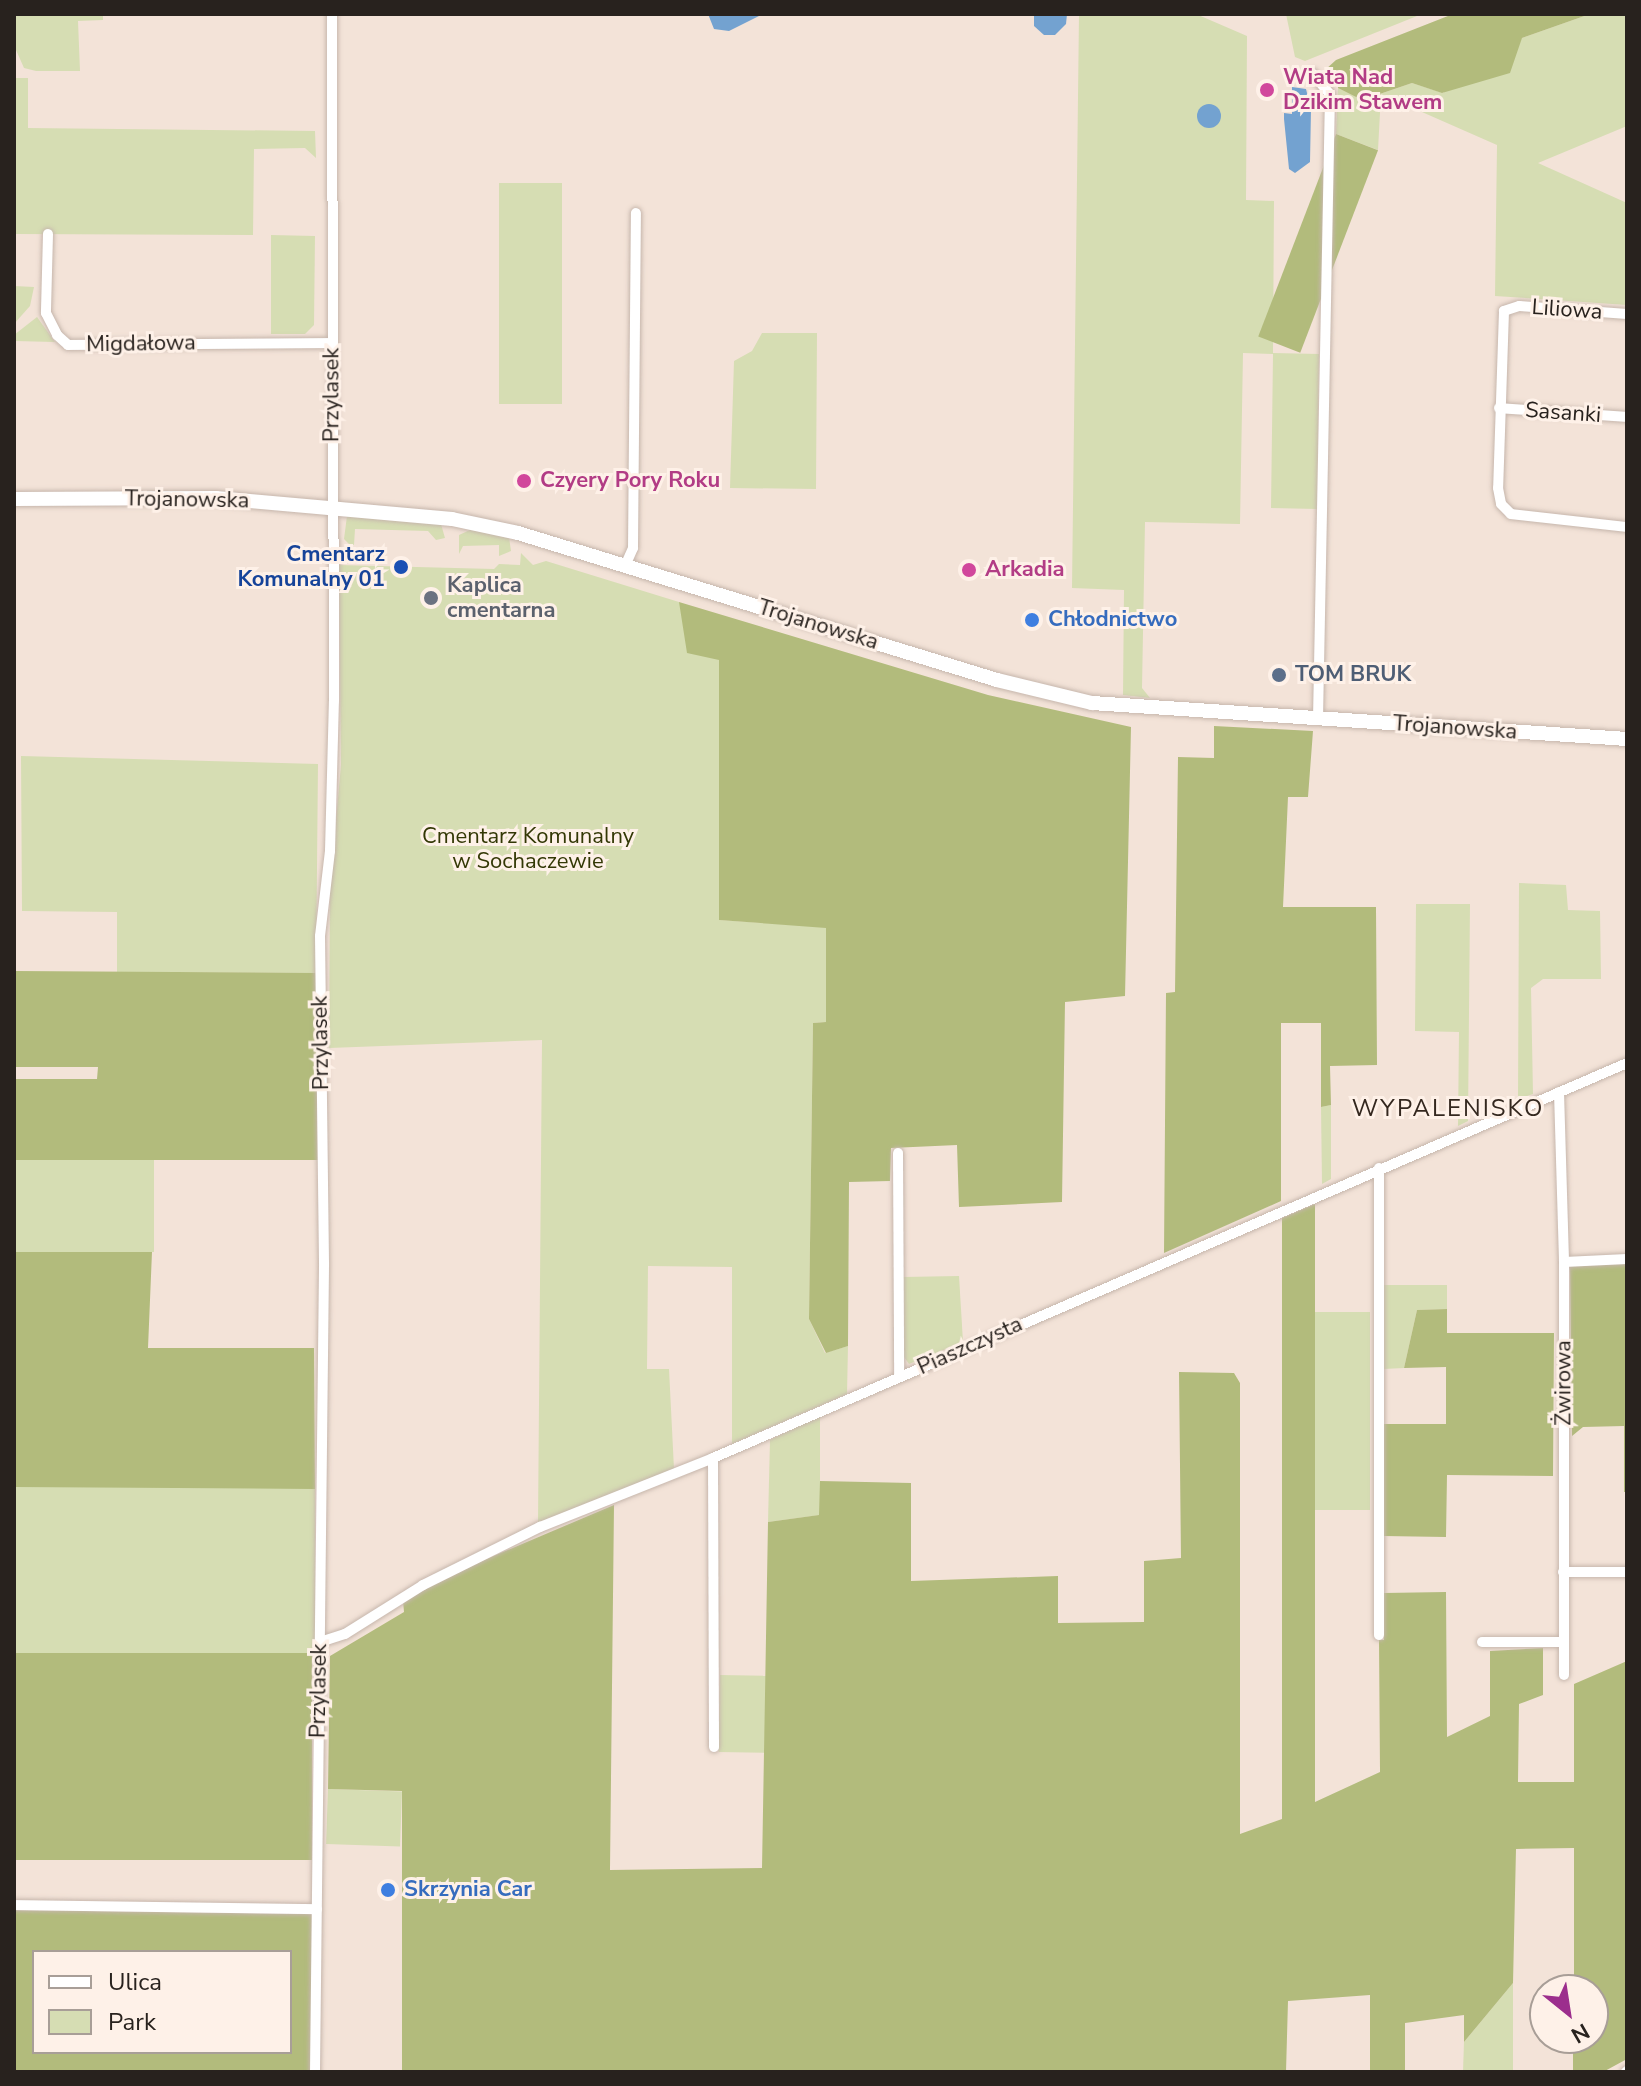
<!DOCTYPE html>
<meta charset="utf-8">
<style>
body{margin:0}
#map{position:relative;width:1641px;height:2086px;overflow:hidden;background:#f3e3d8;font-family:"Nunito Sans",sans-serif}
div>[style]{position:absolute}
.green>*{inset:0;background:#d6ddb3;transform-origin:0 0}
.forest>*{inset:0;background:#b2bb7c;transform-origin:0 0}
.water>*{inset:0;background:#73a2d0}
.round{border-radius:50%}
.roads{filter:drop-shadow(0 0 2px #c6b6ac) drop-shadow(0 0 2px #c6b6ac)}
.street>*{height:10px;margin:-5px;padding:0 5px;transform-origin:5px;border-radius:5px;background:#fff}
.secondary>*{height:14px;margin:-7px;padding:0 7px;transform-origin:7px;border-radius:7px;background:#fff}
.dots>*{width:22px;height:22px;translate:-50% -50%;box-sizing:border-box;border:4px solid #fef1e8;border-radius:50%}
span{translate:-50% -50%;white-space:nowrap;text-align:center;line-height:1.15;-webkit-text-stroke:6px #fef1e8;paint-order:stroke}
.hotel-label{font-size:22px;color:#b23c85;font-weight:700}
.left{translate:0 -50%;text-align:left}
.street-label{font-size:22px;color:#28221e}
.transit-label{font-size:22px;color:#164399;font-weight:700}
.right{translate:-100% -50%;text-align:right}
.worship-label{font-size:22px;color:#5b616d;font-weight:700}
.shop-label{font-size:22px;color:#366cbe;font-weight:700}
.service-label{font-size:22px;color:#4e5e75;font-weight:700}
.park-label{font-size:22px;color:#333805}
.neighbourhood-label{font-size:24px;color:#34281f;letter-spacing:2px}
.frame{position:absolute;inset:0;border:16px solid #28221e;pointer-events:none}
.legend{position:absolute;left:32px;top:1950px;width:260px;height:104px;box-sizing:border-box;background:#fef1e8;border:2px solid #a89e97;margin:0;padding:10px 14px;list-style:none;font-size:24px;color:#28221e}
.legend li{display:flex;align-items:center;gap:16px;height:40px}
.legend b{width:40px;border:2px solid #a89e97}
.north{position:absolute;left:1529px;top:1974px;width:80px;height:80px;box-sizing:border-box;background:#fef1e8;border:2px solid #a89e97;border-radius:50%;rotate:150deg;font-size:22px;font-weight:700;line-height:32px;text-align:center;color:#28221e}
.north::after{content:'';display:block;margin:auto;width:28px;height:36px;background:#9c2e8d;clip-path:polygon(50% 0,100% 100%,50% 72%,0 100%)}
</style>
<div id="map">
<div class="green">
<i style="clip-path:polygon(14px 14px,103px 14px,103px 20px,78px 21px,80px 71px,36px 71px,24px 68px,16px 50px)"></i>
<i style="clip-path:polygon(1079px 14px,1196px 14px,1247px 36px,1246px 200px,1274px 201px,1273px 353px,1319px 354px,1317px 509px,1271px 508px,1273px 354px,1243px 353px,1240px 524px,1145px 522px,1142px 688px,1150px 698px,1123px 695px,1124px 590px,1072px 588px)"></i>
<i style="clip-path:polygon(1286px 14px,1422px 14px,1305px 61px,1295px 57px)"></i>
<i style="clip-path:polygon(1590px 14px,1627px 14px,1627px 126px,1538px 163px,1627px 203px,1627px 305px,1495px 296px,1497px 145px,1381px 94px,1378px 150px,1336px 134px,1338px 88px,1362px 100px,1412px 83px,1443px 93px,1522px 38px)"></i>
<i style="clip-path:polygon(14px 78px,28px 78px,28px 128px,315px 131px,316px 158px,305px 148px,254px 149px,253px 235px,14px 234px)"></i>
<i style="left:499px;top:183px;width:63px;height:221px"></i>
<i style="clip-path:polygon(271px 235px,315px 236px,314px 325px,305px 334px,271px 334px)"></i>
<i style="clip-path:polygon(14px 286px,34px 287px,30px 306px,14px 324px)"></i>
<i style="clip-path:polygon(37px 317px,55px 342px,14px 341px,14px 335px)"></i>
<i style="clip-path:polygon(762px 333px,817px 333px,816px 489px,730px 488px,734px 361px,752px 351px)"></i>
<i style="clip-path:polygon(347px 516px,441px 524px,445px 538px,436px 540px,428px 531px,355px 529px,354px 545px,350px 545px,344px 539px)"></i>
<i style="clip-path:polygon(472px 529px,509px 537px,511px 551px,499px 556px,499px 545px,463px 546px,459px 554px,459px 535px)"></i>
<i style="clip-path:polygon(521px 553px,533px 565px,546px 561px,679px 602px,719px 660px,719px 920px,826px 927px,826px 1022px,813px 1023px,809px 1319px,825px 1353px,848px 1346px,847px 1394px,732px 1444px,732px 1267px,648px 1266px,647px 1369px,669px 1369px,674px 1469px,538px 1524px,542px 1040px,329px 1048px,330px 887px,341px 765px,339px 565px,494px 569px,499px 564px,520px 565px)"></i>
<i style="clip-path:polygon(21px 756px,318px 764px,316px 973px,117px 972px,117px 912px,22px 911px)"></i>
<i style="clip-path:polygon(1519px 883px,1566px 885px,1568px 910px,1600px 911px,1601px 979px,1543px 979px,1531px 988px,1533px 1094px,1518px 1099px)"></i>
<i style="clip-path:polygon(1416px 904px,1470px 904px,1468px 1121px,1458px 1126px,1459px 1032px,1415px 1031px)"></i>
<i style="clip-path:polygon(1331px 1105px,1331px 1179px,1322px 1184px,1321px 1107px)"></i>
<i style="left:14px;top:1160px;width:140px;height:92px"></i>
<i style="clip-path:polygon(959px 1276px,963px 1342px,909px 1364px,904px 1357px,903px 1277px)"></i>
<i style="clip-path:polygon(1384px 1285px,1447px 1285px,1447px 1309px,1417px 1310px,1404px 1368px,1383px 1369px)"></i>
<i style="left:1314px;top:1312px;width:56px;height:198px"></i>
<i style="clip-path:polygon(820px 1416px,820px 1515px,768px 1522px,770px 1440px)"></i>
<i style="left:14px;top:1487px;width:301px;height:166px"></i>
<i style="left:720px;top:1675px;width:46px;height:77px;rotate:1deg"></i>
<i style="left:328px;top:1789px;width:74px;height:55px;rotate:2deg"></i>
<i style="clip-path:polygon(1513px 1983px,1513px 2072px,1463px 2072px,1464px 2042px)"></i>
</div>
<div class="forest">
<i style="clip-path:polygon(1453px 14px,1590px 14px,1522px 38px,1510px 73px,1442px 93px,1412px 83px,1362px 100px,1338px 88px,1337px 75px,1325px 70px,1336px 60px)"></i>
<i style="left:1336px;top:134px;width:45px;height:217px;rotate:21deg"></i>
<i style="clip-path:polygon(679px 602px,988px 695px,1131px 727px,1125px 996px,1065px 1002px,1062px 1202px,959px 1207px,957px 1145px,891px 1148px,890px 1181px,849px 1182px,848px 1346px,826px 1353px,809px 1319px,813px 1023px,826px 1022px,826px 928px,719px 920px,719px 660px,687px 653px)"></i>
<i style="clip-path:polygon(1214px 726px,1313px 731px,1308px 797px,1288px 797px,1283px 907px,1376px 907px,1377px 1065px,1330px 1066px,1331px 1105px,1321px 1107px,1321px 1023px,1281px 1023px,1281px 1201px,1164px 1253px,1166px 993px,1175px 992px,1178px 757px,1214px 758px)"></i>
<i style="clip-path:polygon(14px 971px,316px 973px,318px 1160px,14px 1160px,14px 1079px,97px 1079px,98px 1067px,14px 1067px)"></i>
<i style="clip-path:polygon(1315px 1204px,1315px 1802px,1380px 1772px,1379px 1640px,1384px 1640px,1384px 1593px,1446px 1592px,1447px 1737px,1490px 1716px,1490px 1651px,1543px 1648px,1543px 1695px,1519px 1704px,1518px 1782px,1574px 1782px,1574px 1684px,1627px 1661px,1627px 2059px,1603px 2072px,1573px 2072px,1573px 2038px,1593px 2038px,1593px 1990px,1574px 1990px,1574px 1848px,1516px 1849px,1513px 1983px,1464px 2042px,1464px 2015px,1405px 2023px,1405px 2072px,1370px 2072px,1370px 1995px,1288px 2001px,1286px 2072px,402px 2072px,402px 1791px,328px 1789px,330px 1656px,404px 1612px,403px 1601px,463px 1569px,614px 1505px,610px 1870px,762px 1868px,768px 1522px,819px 1515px,820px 1481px,911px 1483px,911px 1581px,1058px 1576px,1058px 1623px,1144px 1622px,1144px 1561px,1181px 1558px,1179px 1372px,1234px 1373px,1240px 1383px,1240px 1834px,1282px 1819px,1282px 1218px)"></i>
<i style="clip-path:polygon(14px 1252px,152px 1252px,148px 1348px,314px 1348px,315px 1489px,14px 1487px)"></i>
<i style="clip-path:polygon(1627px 1263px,1627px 1492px,1624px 1492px,1624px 1426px,1583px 1427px,1572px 1436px,1570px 1265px)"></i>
<i style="clip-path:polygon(1447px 1309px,1447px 1333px,1554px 1333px,1553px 1476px,1447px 1475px,1446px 1537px,1384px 1536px,1384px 1424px,1446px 1424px,1446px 1367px,1404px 1368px,1417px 1310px)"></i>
<i style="left:14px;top:1653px;width:298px;height:207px"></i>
<i style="clip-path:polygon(evenodd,14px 1910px,313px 1914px,312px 2072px,14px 2072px,14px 1910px,34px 1952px,290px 1952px,290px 2052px,34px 2052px,34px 1952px)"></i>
</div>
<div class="water">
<i style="clip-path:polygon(708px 14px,763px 14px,729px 31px,714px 29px)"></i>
<i style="clip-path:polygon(1034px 14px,1067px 14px,1066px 24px,1055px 35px,1044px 35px,1034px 26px)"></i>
<i style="clip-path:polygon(1292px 87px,1306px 89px,1311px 109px,1310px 162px,1295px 173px,1289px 169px,1284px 119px,1284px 113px,1292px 114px)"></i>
<i class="round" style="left:1197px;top:104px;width:24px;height:24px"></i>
</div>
<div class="roads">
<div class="street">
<i style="left:1313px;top:74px;width:26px;rotate:50deg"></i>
<i style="left:1330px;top:94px;width:626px;rotate:91.1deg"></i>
<i style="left:48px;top:234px;width:79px;rotate:91.5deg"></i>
<i style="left:46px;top:313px;width:25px;rotate:63deg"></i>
<i style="left:57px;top:335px;width:15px;rotate:42deg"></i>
<i style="left:68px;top:345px;width:264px;rotate:-0.4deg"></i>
<i style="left:1627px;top:314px;width:108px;rotate:-175.8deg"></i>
<i style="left:1519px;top:306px;width:16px;rotate:162deg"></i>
<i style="left:1504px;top:311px;width:177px;rotate:91.9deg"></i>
<i style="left:1498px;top:488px;width:16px;rotate:79deg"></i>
<i style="left:1501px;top:504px;width:14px;rotate:45deg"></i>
<i style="left:1511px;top:514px;width:117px;rotate:6.4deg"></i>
<i style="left:1499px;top:408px;width:128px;rotate:4deg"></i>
<i style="left:625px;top:566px;width:20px;rotate:-66deg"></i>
<i style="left:633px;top:548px;width:335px;rotate:-89.5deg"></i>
<i style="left:1559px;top:1092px;width:170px;rotate:88.3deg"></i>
<i style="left:1564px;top:1262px;width:413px;rotate:90deg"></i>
<i style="left:898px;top:1153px;width:223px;rotate:89.7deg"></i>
<i style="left:1564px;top:1262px;width:63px;rotate:-2.7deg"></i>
<i style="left:713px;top:1458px;width:289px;rotate:89.8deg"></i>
<i style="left:1563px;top:1572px;width:64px"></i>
<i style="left:1379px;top:1635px;width:467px;rotate:-90deg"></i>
<i style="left:320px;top:1642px;width:26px;rotate:-18deg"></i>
<i style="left:345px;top:1634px;width:92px;rotate:-32.1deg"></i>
<i style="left:423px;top:1585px;width:131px;rotate:-26.4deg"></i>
<i style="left:540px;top:1527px;width:186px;rotate:-21.7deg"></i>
<i style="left:713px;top:1458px;width:996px;rotate:-23.37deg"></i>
<i style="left:1482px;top:1642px;width:81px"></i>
<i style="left:14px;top:1905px;width:303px;rotate:0.8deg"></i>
<i style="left:315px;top:2072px;width:809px;rotate:-89.36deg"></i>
<i style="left:324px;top:1263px;width:327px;rotate:-90.7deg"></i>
<i style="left:320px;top:936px;width:86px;rotate:-83.3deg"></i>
<i style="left:330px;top:851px;width:150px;rotate:-88.5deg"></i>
<i style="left:334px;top:701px;width:687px;rotate:-90.17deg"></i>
<i style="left:1626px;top:2072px;width:1px;rotate:-45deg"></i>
</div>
<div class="secondary">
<i style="left:14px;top:499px;width:202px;rotate:-0.3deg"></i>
<i style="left:216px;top:498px;width:237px;rotate:5.1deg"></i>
<i style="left:452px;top:519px;width:67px;rotate:12deg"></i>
<i style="left:518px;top:533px;width:501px;rotate:17.06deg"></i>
<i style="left:997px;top:680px;width:98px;rotate:13.6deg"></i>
<i style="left:1092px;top:703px;width:536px;rotate:3.85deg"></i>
</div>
</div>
<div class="dots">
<i style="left:1267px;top:90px;background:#d1479c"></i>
<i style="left:524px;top:481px;background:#d1479c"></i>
<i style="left:401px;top:567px;background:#1a4fb4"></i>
<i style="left:969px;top:570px;background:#d1479c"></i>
<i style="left:431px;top:598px;background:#6b7280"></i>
<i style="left:1032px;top:620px;background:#3f7fe0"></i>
<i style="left:1279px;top:675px;background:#5c6f8a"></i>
<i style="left:388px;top:1890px;background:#3f7fe0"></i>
</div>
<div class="hotel-label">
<span class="left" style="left:1283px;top:90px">Wiata Nad<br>Dzikim Stawem</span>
<span class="left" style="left:540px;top:481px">Czyery Pory Roku</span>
<span class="left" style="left:985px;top:570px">Arkadia</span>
</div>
<div class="street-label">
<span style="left:1567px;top:310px;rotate:4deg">Liliowa</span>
<span style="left:141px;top:344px;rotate:-1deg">Migdałowa</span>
<span style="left:332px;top:395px;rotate:-90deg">Przylasek</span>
<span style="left:1563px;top:413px;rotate:4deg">Sasanki</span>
<span style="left:187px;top:500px;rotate:1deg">Trojanowska</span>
<span style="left:818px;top:625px;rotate:17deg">Trojanowska</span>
<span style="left:1455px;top:728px;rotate:4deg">Trojanowska</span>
<span style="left:321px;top:1043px;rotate:-91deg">Przylasek</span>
<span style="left:970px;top:1346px;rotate:-24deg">Piaszczysta</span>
<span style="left:1564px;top:1383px;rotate:-90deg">Żwirowa</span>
<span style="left:319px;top:1691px;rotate:-89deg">Przylasek</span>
</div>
<div class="transit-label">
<span class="right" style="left:385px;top:567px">Cmentarz<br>Komunalny 01</span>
</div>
<div class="worship-label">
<span class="left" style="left:447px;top:598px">Kaplica<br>cmentarna</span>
</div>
<div class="shop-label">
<span class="left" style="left:1048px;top:620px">Chłodnictwo</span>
<span class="left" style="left:404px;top:1890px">Skrzynia Car</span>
</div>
<div class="service-label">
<span class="left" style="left:1295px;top:675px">TOM BRUK</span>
</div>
<div class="park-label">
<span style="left:528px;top:849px">Cmentarz Komunalny<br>w Sochaczewie</span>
</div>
<div class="neighbourhood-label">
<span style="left:1448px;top:1109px">WYPALENISKO</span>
</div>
<div class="frame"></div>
<ul class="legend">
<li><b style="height:10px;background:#fff"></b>Ulica</li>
<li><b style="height:22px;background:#d6ddb3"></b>Park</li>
</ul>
<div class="north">N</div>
</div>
